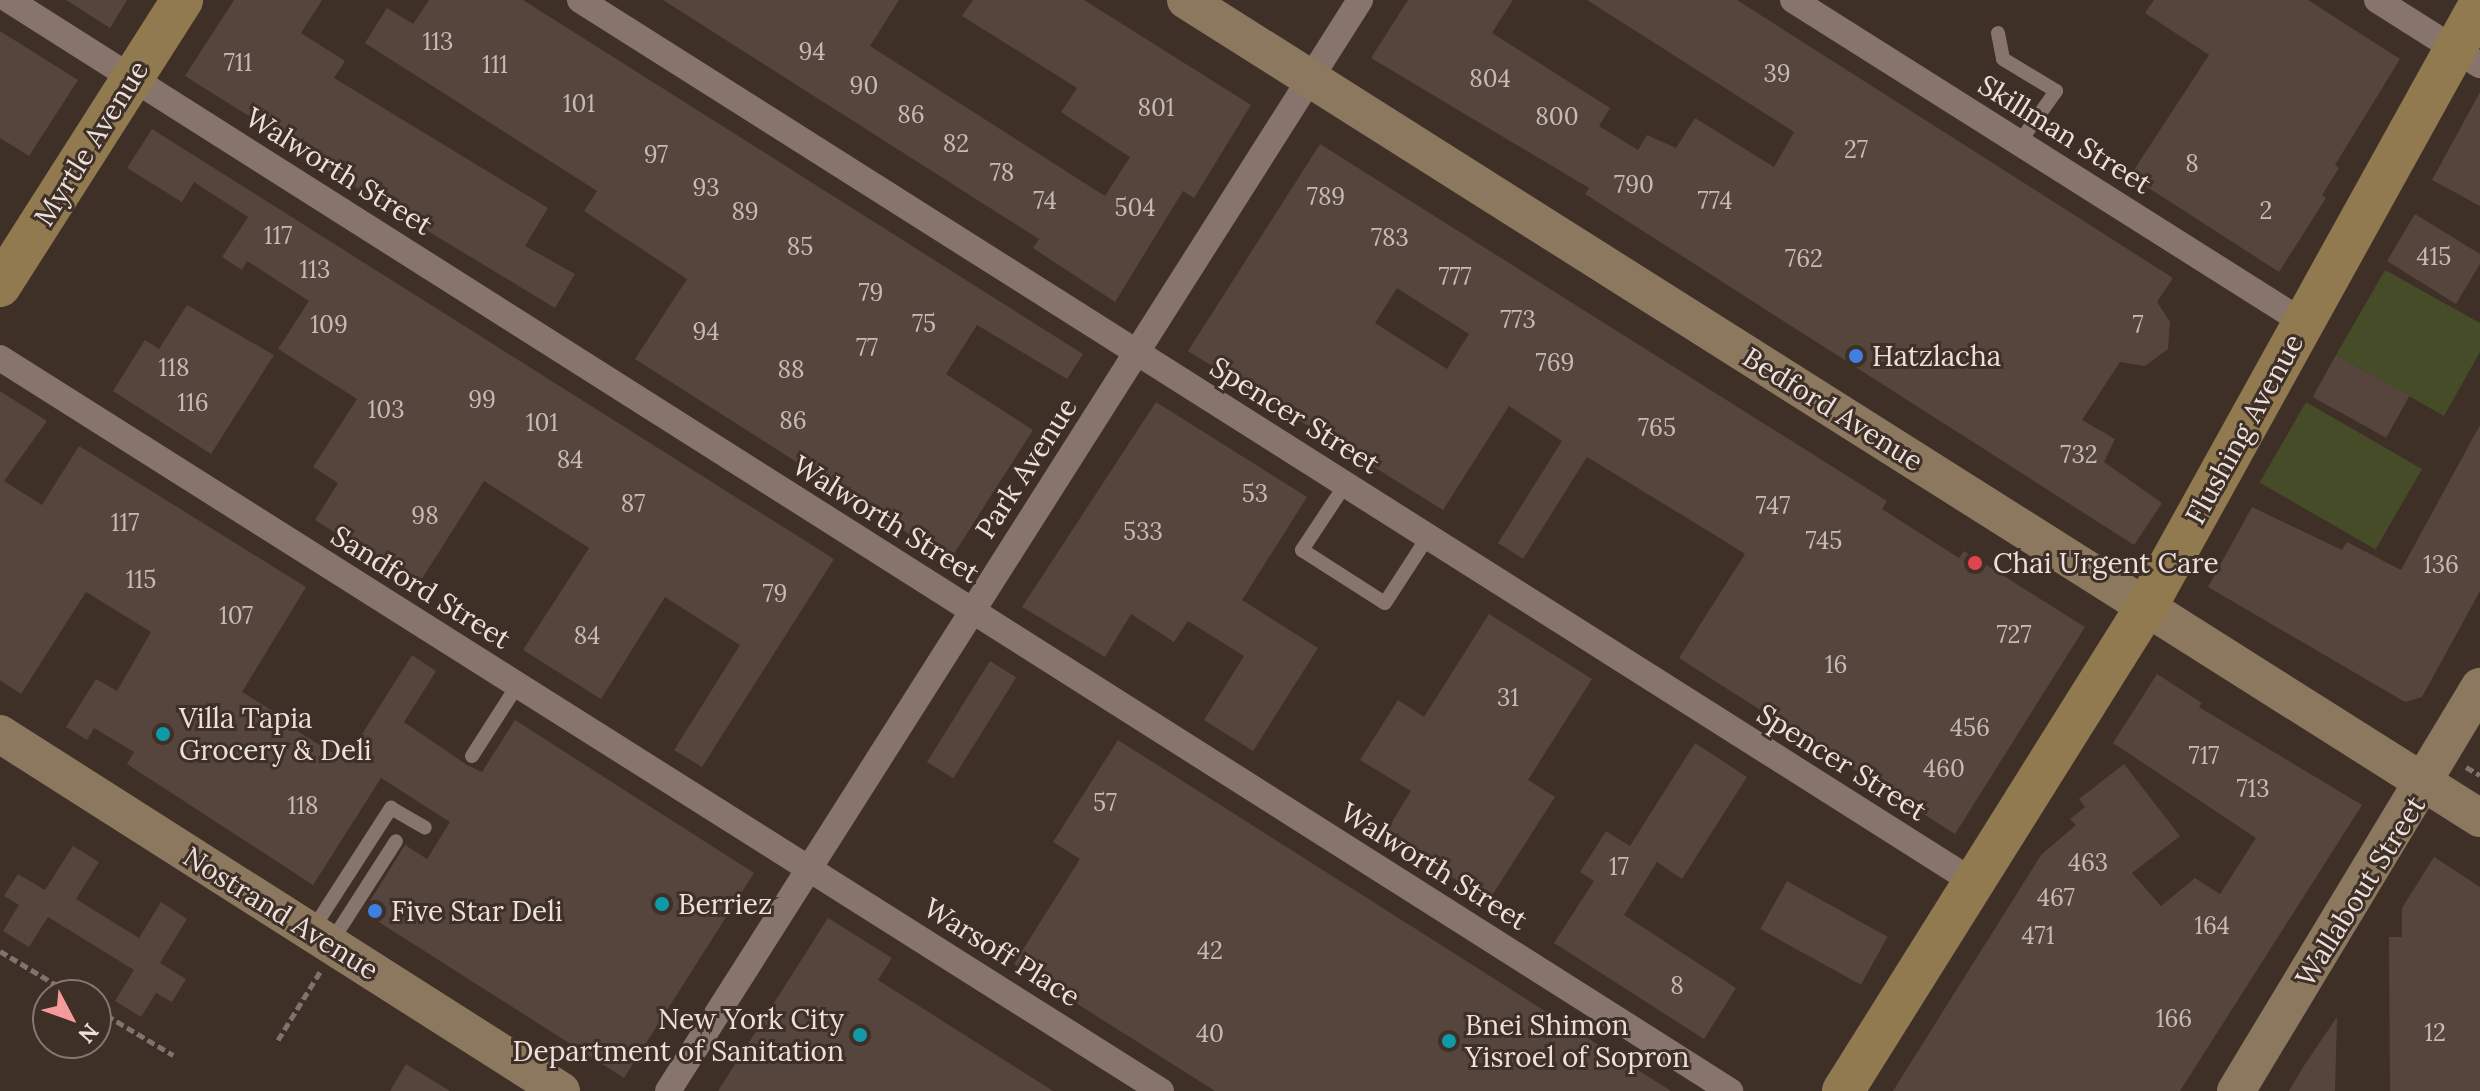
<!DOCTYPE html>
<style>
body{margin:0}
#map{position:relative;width:2480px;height:1091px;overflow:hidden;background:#3e2f27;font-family:Lora,serif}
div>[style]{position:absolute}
.green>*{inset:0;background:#454c27;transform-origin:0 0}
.building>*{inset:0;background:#55453d;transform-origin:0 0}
.path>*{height:5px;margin-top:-2.5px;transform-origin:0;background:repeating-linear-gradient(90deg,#80726c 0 8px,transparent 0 12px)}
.service>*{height:14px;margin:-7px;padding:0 7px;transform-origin:7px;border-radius:7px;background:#87756d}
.minor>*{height:26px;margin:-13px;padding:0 13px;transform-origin:13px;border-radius:13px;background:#87756d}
.secondary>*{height:38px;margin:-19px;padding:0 19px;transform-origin:19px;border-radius:19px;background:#8c785e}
.primary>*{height:42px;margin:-21px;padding:0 21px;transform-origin:21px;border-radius:21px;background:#917a4f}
.dots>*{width:22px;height:22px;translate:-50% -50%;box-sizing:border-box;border:4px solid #3e2f27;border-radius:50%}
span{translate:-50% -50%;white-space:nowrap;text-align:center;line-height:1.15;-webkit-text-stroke:6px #3e2f27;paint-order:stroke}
.number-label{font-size:24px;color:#c6bab5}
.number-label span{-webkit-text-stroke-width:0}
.street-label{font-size:28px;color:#ece1dd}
.poi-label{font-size:28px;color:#ece1dd}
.left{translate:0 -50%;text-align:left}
.right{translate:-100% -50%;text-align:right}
.north{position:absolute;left:32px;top:979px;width:80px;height:80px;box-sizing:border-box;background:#3e2f27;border:2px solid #847670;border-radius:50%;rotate:131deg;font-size:22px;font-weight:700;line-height:32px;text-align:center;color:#ece1dd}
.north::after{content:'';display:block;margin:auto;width:28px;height:36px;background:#f59b9c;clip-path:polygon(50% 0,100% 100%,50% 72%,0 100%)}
</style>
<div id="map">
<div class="green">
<div style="clip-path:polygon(2385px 270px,2480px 323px,2480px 352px,2444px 416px,2336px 355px)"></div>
<div style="left:2306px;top:402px;width:134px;height:93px;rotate:30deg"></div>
</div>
<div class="building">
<div style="clip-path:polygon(66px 0,127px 0,110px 28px)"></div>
<div style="clip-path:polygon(234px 0,322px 0,301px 33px,345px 61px,334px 78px,548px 208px,525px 246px,575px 274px,555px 308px,322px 167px,324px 163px,185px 76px)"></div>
<div style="clip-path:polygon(429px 0,523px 0,1083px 354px,1067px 379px,977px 325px,946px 374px,1033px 430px,950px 560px,635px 359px,687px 279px,584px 211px,597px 191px,365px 43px,387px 8px,413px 24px)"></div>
<div style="clip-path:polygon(663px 0,899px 0,870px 46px,1105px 196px,1130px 157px,1061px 112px,1077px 88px,962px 16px,973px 0,1084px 0,1251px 105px,1194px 198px,1183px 191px,1115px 302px,1033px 248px,1039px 239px)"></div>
<div style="clip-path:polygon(1408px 0,1513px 0,1492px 33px,1610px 108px,1599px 126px,1638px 150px,1647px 135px,1676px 148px,1695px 118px,1774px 167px,1794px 132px,1587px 0,1737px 0,2173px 278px,2157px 302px,2170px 322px,2168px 349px,2145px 366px,2120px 362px,2082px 420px,2115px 439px,2104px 462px,2162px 503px,2134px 545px,1585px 194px,1589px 188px,1371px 58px)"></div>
<div style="clip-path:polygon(2154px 0,2308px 0,2400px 59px,2335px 165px,2339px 168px,2322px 195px,2326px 198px,2279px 272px,2130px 176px,2209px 55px,2145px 13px)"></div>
<div style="clip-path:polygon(0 31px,78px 80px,29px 156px,0 138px)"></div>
<div style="clip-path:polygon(2480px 92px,2480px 206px,2432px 180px)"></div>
<div style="clip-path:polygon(152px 129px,834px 559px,702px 767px,674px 750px,740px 645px,665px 597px,601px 699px,523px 650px,589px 548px,484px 481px,418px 585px,315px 520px,338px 483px,313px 467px,357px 399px,278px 349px,309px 301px,247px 261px,242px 270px,222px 257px,248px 217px,194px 182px,182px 202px,127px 168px)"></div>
<div style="clip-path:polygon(evenodd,1320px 144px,1887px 501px,1882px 509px,1959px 558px,1964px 551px,2085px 627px,1955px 834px,1679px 658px,1745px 554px,1718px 537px,1587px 457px,1523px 559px,1498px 543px,1562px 441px,1509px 406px,1443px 510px,1188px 351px,1320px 144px,1397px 288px,1469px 334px,1447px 369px,1375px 323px,1397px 288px)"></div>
<div style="clip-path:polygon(2415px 214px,2480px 254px,2480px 264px,2456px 304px,2387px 261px)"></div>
<div style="clip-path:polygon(187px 305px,274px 355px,211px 454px,113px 391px,145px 340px,159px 349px)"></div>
<div style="left:2336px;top:355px;width:84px;height:48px;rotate:29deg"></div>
<div style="clip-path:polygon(0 391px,47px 421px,4px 481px,42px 505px,79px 446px,306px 587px,242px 692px,294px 724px,291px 727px,345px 761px,412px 655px,436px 671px,404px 722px,467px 765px,482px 772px,515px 720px,754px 873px,624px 1078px,363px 912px,405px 845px,427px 859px,450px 822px,381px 778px,313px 885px,127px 764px,134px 752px,94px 728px,87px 740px,66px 727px,96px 679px,117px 691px,151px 632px,86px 592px,21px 694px,0 680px)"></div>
<div style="clip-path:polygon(1156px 402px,1307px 497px,1242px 600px,1318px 648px,1253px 751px,1204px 720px,1244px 656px,1188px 621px,1174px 642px,1131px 614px,1105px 657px,1022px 607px)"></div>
<div style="clip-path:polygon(2480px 425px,2480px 591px,2422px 697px,2405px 702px,2208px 587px,2252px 507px,2342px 550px,2347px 542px,2401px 570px)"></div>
<div style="clip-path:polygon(1489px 614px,1592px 679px,1528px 780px,1555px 797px,1489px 900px,1384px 835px,1411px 791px,1360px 760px,1398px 700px,1424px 717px)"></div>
<div style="left:990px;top:661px;width:31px;height:119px;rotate:32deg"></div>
<div style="clip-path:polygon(2157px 674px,2202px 703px,2199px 707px,2362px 805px,2180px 1091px,1893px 1091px,2041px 855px,2076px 825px,2070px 819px,2085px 807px,2079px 799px,2124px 764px,2180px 836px,2132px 873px,2161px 906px,2195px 878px,2220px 894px,2256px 838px,2113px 743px)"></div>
<div style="clip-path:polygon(1118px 740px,1460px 957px,1671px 1091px,1215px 1091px,1128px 1036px,1014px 964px,1080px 859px,1053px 842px)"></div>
<div style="clip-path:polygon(1695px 743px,1747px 777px,1682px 879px,1657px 862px,1624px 915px,1736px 988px,1704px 1039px,1554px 943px,1594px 881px,1580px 872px,1606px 831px,1630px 846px)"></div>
<div style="clip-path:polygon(73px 846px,99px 862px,76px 899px,139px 938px,161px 902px,187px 919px,160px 963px,186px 979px,172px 1002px,156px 993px,141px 1017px,115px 1001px,134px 970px,48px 917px,29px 947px,3px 931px,19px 905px,4px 896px,18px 874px,45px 890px)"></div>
<div style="clip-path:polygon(2434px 857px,2480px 887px,2480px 1091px,2390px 1091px,2389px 937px,2402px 937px,2402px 908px)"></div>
<div style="left:1787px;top:881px;width:115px;height:55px;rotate:29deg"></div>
<div style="clip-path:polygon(828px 918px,892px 958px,878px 980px,1053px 1091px,718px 1091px)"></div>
<div style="clip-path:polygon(2337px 1017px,2335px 1091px,2289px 1091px,2305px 1064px)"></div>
<div style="clip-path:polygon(406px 1064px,450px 1091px,390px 1091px)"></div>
</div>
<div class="path">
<div style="left:2466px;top:767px;width:16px;rotate:30deg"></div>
<div style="left:0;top:951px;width:85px;rotate:31.1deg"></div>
<div style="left:96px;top:1009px;width:90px;rotate:30.9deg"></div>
<div style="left:278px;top:1040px;width:80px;rotate:-58.3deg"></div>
</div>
<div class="service">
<div style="left:1998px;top:33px;width:26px;rotate:79deg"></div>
<div style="left:2003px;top:59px;width:62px;rotate:31.1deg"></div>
<div style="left:2056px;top:91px;width:64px;rotate:125.4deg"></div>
<div style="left:1345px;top:485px;width:78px;rotate:123.5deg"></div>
<div style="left:1302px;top:550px;width:98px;rotate:32.6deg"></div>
<div style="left:1385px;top:603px;width:77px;rotate:-57.1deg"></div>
<div style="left:472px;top:756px;width:83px;rotate:-57.3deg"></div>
<div style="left:311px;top:932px;width:148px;rotate:-57.2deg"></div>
<div style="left:391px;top:808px;width:39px;rotate:30deg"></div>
<div style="left:330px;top:944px;width:122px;rotate:-57.3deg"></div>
</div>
<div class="minor">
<div style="left:9px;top:0;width:2038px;rotate:32.37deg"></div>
<div style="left:580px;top:0;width:1651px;rotate:32.33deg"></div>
<div style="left:1793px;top:0;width:603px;rotate:32.27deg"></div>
<div style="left:2377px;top:0;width:122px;rotate:32.3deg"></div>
<div style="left:0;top:358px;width:1373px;rotate:32.27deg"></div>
<div style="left:668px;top:1091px;width:1292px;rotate:-57.61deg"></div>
</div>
<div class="secondary">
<div style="left:1186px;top:0;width:1531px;rotate:32.3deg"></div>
<div style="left:0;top:734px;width:665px;rotate:32.47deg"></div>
<div style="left:2236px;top:1091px;width:472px;rotate:-58.9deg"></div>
</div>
<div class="primary">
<div style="left:0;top:286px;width:339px;rotate:-57.5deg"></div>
<div style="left:1843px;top:1091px;width:571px;rotate:-57.95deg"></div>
<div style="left:2146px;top:607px;width:689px;rotate:-61.02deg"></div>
</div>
<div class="dots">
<div style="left:1856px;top:356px;background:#3f7fe0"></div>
<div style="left:1975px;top:563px;background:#e0444e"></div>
<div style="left:163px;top:734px;background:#0f9aa8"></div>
<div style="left:662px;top:904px;background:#0f9aa8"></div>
<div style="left:375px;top:911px;background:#3f7fe0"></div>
<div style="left:860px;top:1035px;background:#0f9aa8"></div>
<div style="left:1449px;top:1041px;background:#0f9aa8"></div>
</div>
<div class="number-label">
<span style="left:438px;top:42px">113</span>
<span style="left:812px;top:52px">94</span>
<span style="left:238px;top:63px">711</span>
<span style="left:495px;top:65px">111</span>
<span style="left:1777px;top:74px">39</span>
<span style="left:1490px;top:79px">804</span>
<span style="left:864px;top:86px">90</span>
<span style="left:579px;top:104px">101</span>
<span style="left:1156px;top:108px">801</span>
<span style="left:911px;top:115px">86</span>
<span style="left:1557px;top:117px">800</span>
<span style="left:956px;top:144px">82</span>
<span style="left:1856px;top:150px">27</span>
<span style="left:656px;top:155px">97</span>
<span style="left:2192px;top:164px">8</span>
<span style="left:1002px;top:173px">78</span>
<span style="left:1634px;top:185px">790</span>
<span style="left:706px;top:188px">93</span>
<span style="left:1326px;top:197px">789</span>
<span style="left:1045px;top:201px">74</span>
<span style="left:1715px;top:201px">774</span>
<span style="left:1135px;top:208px">504</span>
<span style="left:2266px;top:211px">2</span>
<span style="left:745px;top:212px">89</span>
<span style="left:278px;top:236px">117</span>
<span style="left:1390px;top:238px">783</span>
<span style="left:800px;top:247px">85</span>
<span style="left:2434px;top:257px">415</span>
<span style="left:1804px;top:259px">762</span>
<span style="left:315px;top:270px">113</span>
<span style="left:1455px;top:277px">777</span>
<span style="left:871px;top:293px">79</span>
<span style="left:1518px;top:320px">773</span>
<span style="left:924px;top:324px">75</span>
<span style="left:329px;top:325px">109</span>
<span style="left:2138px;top:325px">7</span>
<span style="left:706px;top:332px">94</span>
<span style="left:867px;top:348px">77</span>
<span style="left:1555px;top:363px">769</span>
<span style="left:174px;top:368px">118</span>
<span style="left:791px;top:370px">88</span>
<span style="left:482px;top:400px">99</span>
<span style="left:193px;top:403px">116</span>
<span style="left:386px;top:410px">103</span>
<span style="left:793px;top:421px">86</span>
<span style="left:542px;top:423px">101</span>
<span style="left:1657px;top:428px">765</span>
<span style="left:2079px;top:455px">732</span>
<span style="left:570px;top:460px">84</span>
<span style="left:1255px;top:494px">53</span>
<span style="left:633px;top:504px">87</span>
<span style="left:1773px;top:506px">747</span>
<span style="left:425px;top:516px">98</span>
<span style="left:125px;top:523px">117</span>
<span style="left:1143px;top:532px">533</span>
<span style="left:1824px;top:541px">745</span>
<span style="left:2441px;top:565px">136</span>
<span style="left:141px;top:580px">115</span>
<span style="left:775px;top:594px">79</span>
<span style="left:236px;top:616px">107</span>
<span style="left:2014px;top:635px">727</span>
<span style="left:587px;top:636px">84</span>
<span style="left:1836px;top:665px">16</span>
<span style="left:1508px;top:698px">31</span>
<span style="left:1970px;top:728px">456</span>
<span style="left:2204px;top:756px">717</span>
<span style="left:1944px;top:769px">460</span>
<span style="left:2253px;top:789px">713</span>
<span style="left:1105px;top:803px">57</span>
<span style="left:303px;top:806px">118</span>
<span style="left:2088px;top:863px">463</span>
<span style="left:1619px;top:867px">17</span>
<span style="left:2056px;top:898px">467</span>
<span style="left:2212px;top:926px">164</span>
<span style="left:2038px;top:936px">471</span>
<span style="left:1210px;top:951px">42</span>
<span style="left:1677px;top:986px">8</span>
<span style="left:2174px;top:1019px">166</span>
<span style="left:2435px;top:1033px">12</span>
<span style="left:1210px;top:1034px">40</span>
</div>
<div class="street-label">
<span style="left:2065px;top:134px;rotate:32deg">Skillman Street</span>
<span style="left:91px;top:143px;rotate:-58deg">Myrtle Avenue</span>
<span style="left:339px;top:171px;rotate:32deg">Walworth Street</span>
<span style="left:1833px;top:409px;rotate:32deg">Bedford Avenue</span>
<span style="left:1295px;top:415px;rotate:32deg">Spencer Street</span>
<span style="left:2244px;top:429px;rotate:-61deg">Flushing Avenue</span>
<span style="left:1026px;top:468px;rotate:-57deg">Park Avenue</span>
<span style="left:886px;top:519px;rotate:32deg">Walworth Street</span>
<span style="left:421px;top:587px;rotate:32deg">Sandford Street</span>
<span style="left:1842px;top:762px;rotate:32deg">Spencer Street</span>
<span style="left:1434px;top:866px;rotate:32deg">Walworth Street</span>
<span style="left:2360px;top:891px;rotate:-58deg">Wallabout Street</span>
<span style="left:281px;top:913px;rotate:32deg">Nostrand Avenue</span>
<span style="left:1002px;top:952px;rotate:32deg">Warsoff Place</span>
</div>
<div class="poi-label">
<span class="left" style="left:1872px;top:356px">Hatzlacha</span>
<span class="left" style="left:1993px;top:563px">Chai Urgent Care</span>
<span class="left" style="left:179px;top:734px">Villa Tapia<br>Grocery &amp; Deli</span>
<span class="left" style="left:678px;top:904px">Berriez</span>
<span class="left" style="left:391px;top:911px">Five Star Deli</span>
<span class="right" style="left:844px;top:1035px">New York City<br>Department of Sanitation</span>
<span class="left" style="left:1465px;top:1041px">Bnei Shimon<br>Yisroel of Sopron</span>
</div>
<div class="north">N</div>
</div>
